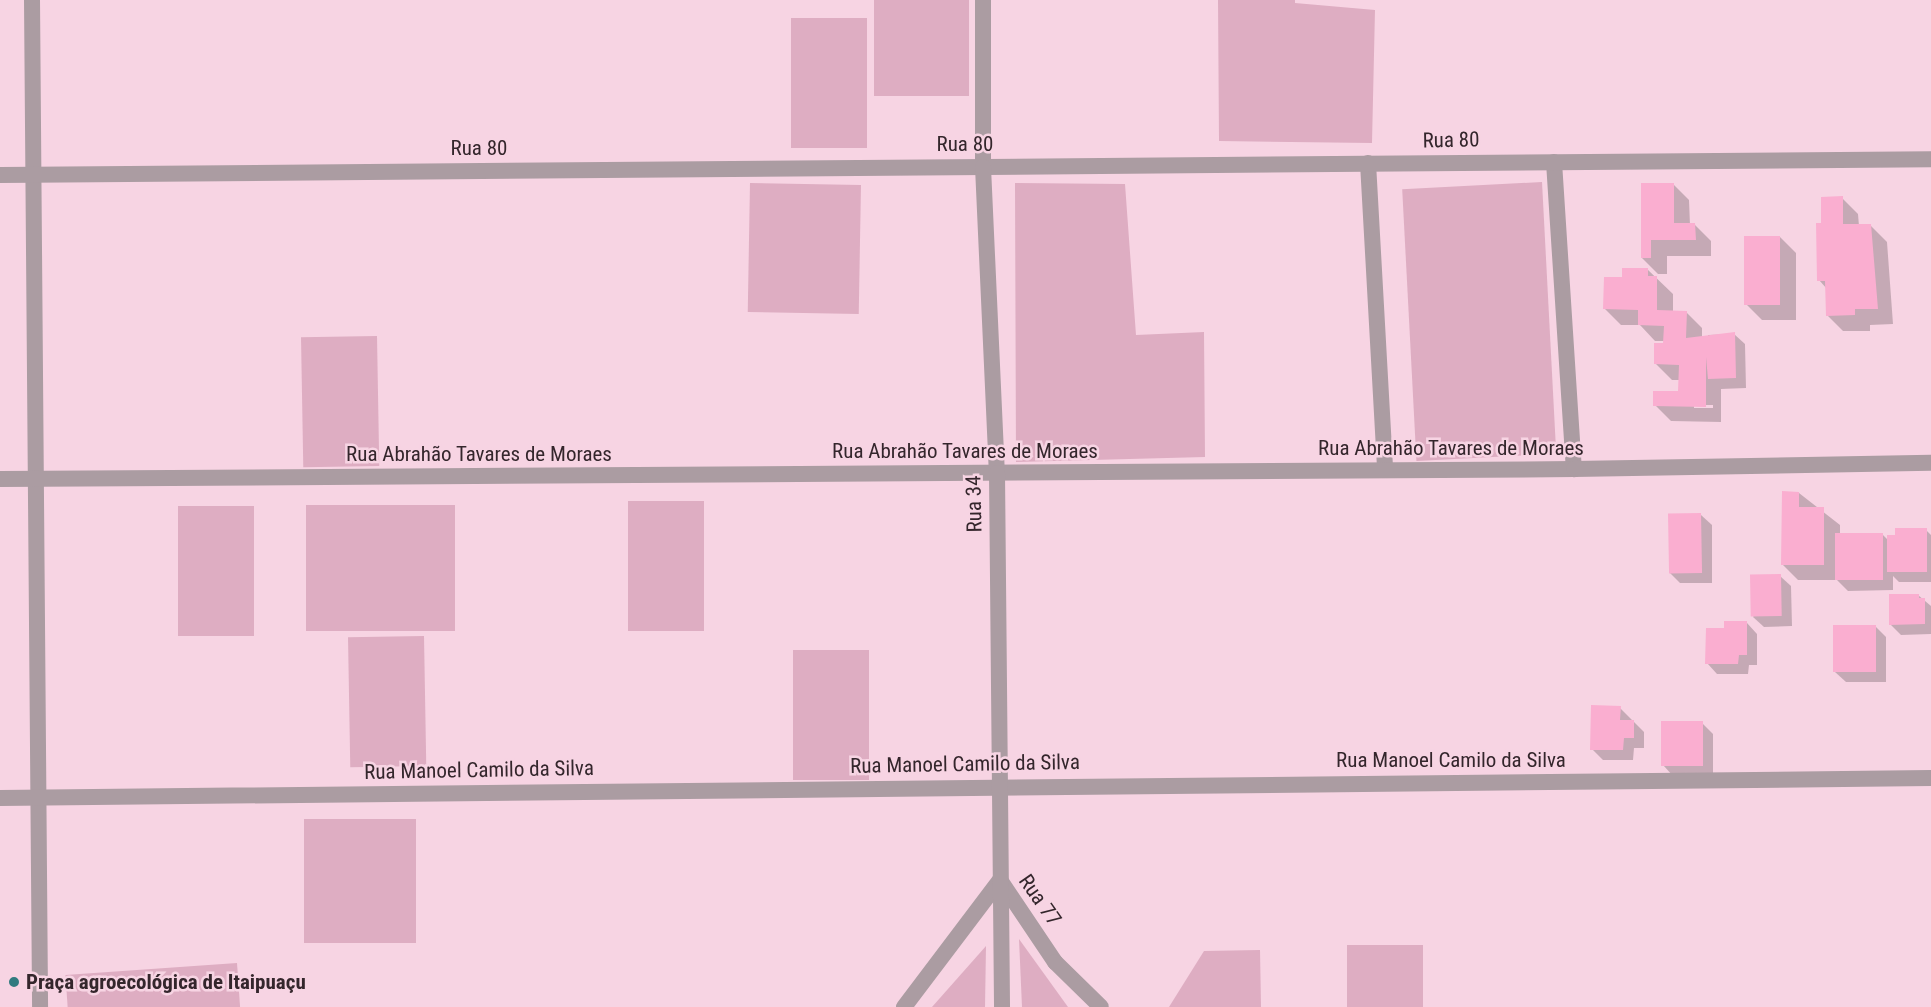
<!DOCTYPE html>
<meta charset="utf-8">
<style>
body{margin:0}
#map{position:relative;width:1931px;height:1007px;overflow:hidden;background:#f7d4e3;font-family:"Roboto Condensed",sans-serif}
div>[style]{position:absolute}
.green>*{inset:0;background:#deadc2;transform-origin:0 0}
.shadow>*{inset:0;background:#0003}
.building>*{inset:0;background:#faaed0;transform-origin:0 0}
.minor>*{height:16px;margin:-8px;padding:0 8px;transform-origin:8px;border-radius:8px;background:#ab9ca2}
.tertiary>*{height:16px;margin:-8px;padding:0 8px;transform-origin:8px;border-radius:8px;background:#ab9ca2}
.dots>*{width:16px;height:16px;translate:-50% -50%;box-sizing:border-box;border:3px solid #f7d4e3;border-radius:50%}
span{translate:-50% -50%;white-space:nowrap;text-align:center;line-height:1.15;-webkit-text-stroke:5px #f7d4e3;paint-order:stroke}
.street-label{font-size:21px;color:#34262c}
.poi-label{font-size:21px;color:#34262c;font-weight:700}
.left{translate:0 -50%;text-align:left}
</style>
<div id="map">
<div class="green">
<div style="left:874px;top:0;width:95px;height:96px"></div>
<div style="clip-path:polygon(1218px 0,1295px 0,1295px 3px,1375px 10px,1372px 143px,1219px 141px)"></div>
<div style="left:867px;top:18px;width:130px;height:76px;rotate:90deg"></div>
<div style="left:1542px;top:182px;width:272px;height:140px;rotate:87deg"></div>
<div style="left:750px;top:183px;width:111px;height:129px;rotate:1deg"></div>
<div style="clip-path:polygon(1015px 183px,1125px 184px,1136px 335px,1204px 332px,1205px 457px,1016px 462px)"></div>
<div style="left:377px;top:336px;width:130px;height:76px;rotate:89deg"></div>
<div style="left:704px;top:501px;width:130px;height:76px;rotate:90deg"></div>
<div style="left:306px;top:505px;width:149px;height:126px"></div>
<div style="left:254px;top:506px;width:130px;height:76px;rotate:90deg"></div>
<div style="left:424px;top:636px;width:130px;height:76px;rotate:89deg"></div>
<div style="left:869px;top:650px;width:130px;height:76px;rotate:90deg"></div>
<div style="left:304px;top:819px;width:112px;height:124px"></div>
<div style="clip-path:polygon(1019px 939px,1068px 1007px,1022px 1007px)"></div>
<div style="left:1423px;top:945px;width:62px;height:76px;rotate:90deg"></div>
<div style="clip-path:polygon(986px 946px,985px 1007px,932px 1007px)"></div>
<div style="clip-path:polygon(1260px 950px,1261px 1007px,1169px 1007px,1204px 951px)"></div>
<div style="left:237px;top:963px;width:44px;height:172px;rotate:86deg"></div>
</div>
<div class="shadow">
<div style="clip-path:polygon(1673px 184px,1689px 200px,1690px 225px,1695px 225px,1711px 241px,1711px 256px,1667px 256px,1667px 274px,1658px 274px,1642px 258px)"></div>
<div style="clip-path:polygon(1842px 198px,1858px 214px,1859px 226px,1871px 226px,1887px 242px,1893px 324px,1870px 325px,1870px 331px,1843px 331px,1827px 315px,1827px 289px,1819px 280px,1823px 224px)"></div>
<div style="clip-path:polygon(1780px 237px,1796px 253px,1796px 320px,1762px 320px,1746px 304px)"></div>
<div style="clip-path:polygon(evenodd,1647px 269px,1673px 294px,1673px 312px,1686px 312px,1702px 328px,1702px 339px,1708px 339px,1708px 335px,1734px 334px,1745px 344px,1746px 388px,1721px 389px,1721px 422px,1671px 421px,1655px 405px,1680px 393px,1680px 380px,1672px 380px,1656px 364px,1665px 341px,1655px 341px,1640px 325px,1621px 325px,1605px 309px,1623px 279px,1647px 269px,1694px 405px,1713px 405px,1713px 408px,1694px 408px,1694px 405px)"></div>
<div style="clip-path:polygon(1799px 493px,1840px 525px,1840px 535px,1882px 534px,1888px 540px,1926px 530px,1931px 535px,1931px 582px,1899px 582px,1893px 576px,1893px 590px,1848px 591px,1837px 580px,1798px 580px,1782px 564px)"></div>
<div style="clip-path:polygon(1701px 515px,1712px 525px,1712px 583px,1680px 583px,1670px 573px)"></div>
<div style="clip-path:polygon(1780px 576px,1791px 586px,1792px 626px,1764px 627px,1753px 617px)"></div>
<div style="clip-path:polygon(1918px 595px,1931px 606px,1931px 634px,1901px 635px,1890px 624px)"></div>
<div style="clip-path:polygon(1747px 623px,1757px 634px,1757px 665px,1749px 665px,1748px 674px,1717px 674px,1707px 663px,1725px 630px)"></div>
<div style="clip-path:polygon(1875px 626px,1886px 637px,1886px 682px,1846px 682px,1835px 672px)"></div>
<div style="clip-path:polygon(1620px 708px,1644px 732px,1644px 748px,1634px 748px,1633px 760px,1603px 760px,1592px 749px)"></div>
<div style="clip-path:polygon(1702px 723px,1713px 734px,1713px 776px,1673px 776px,1663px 765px)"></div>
</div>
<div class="building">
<div style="clip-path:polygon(1641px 183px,1674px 183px,1674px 223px,1695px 223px,1696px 240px,1651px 240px,1651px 258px,1641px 258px)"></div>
<div style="clip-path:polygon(1843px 196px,1843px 224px,1871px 224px,1878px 309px,1855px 309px,1855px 315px,1826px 316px,1825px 281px,1817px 281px,1816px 223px,1821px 223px,1821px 197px)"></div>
<div style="left:1744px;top:236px;width:36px;height:69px"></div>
<div style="clip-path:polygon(1622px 268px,1648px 268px,1648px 276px,1657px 276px,1657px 310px,1687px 311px,1686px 338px,1735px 332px,1736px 378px,1708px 379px,1706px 357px,1706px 407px,1653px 406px,1653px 391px,1678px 391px,1679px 365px,1654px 364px,1654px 343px,1663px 343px,1664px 326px,1638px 325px,1638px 310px,1603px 309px,1604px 277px,1622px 277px)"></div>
<div style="clip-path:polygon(1782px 491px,1799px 492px,1799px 507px,1824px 507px,1824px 565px,1781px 565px)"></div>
<div style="left:1701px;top:513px;width:60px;height:33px;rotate:89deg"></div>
<div style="clip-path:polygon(1895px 528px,1927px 528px,1927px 572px,1887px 572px,1887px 535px,1895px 535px)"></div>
<div style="left:1883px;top:533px;width:47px;height:48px;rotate:90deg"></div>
<div style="left:1781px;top:574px;width:42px;height:31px;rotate:89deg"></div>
<div style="clip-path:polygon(1889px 594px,1919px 594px,1919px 598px,1925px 598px,1925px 624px,1889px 625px)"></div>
<div style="clip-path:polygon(1724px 621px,1747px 621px,1747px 655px,1739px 655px,1738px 664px,1705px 664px,1706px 628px,1724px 628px)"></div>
<div style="left:1833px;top:625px;width:43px;height:47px"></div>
<div style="clip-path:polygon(1591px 705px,1621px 706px,1620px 720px,1634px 720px,1634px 738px,1624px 738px,1623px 750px,1590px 750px)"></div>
<div style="left:1661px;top:721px;width:42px;height:45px"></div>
</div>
<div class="minor">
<div style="left:32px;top:0;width:1007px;rotate:89.54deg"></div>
<div style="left:1554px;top:162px;width:308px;rotate:86.3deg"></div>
<div style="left:1368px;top:163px;width:307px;rotate:86.8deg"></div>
<div style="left:0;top:175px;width:1931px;rotate:-0.47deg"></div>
<div style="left:0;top:479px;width:1574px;rotate:-0.36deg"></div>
<div style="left:1574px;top:469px;width:357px;rotate:-1deg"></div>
<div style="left:0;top:798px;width:1931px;rotate:-0.59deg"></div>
<div style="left:904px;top:1007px;width:159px;rotate:-52.9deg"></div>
<div style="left:1000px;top:880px;width:99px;rotate:56.1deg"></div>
<div style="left:1055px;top:962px;width:64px;rotate:44.4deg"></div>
</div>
<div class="tertiary">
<div style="left:983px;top:0;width:167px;rotate:90deg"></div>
<div style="left:983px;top:167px;width:306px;rotate:87.4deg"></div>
<div style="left:997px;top:473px;width:534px;rotate:89.46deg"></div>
</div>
<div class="dots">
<div style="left:14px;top:982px;background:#317a7f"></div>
</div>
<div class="street-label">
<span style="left:1451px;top:140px;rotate:-1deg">Rua 80</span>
<span style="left:965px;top:144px">Rua 80</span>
<span style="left:479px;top:148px">Rua 80</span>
<span style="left:1451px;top:448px">Rua Abrahão Tavares de Moraes</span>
<span style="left:965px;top:451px">Rua Abrahão Tavares de Moraes</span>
<span style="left:479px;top:454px">Rua Abrahão Tavares de Moraes</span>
<span style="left:974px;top:504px;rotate:-91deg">Rua 34</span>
<span style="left:1451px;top:760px">Rua Manoel Camilo da Silva</span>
<span style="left:965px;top:764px;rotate:-1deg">Rua Manoel Camilo da Silva</span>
<span style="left:479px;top:770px;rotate:-1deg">Rua Manoel Camilo da Silva</span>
<span style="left:1040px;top:900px;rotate:55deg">Rua 77</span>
</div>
<div class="poi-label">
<span class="left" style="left:26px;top:982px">Praça agroecológica de Itaipuaçu</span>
</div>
</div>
